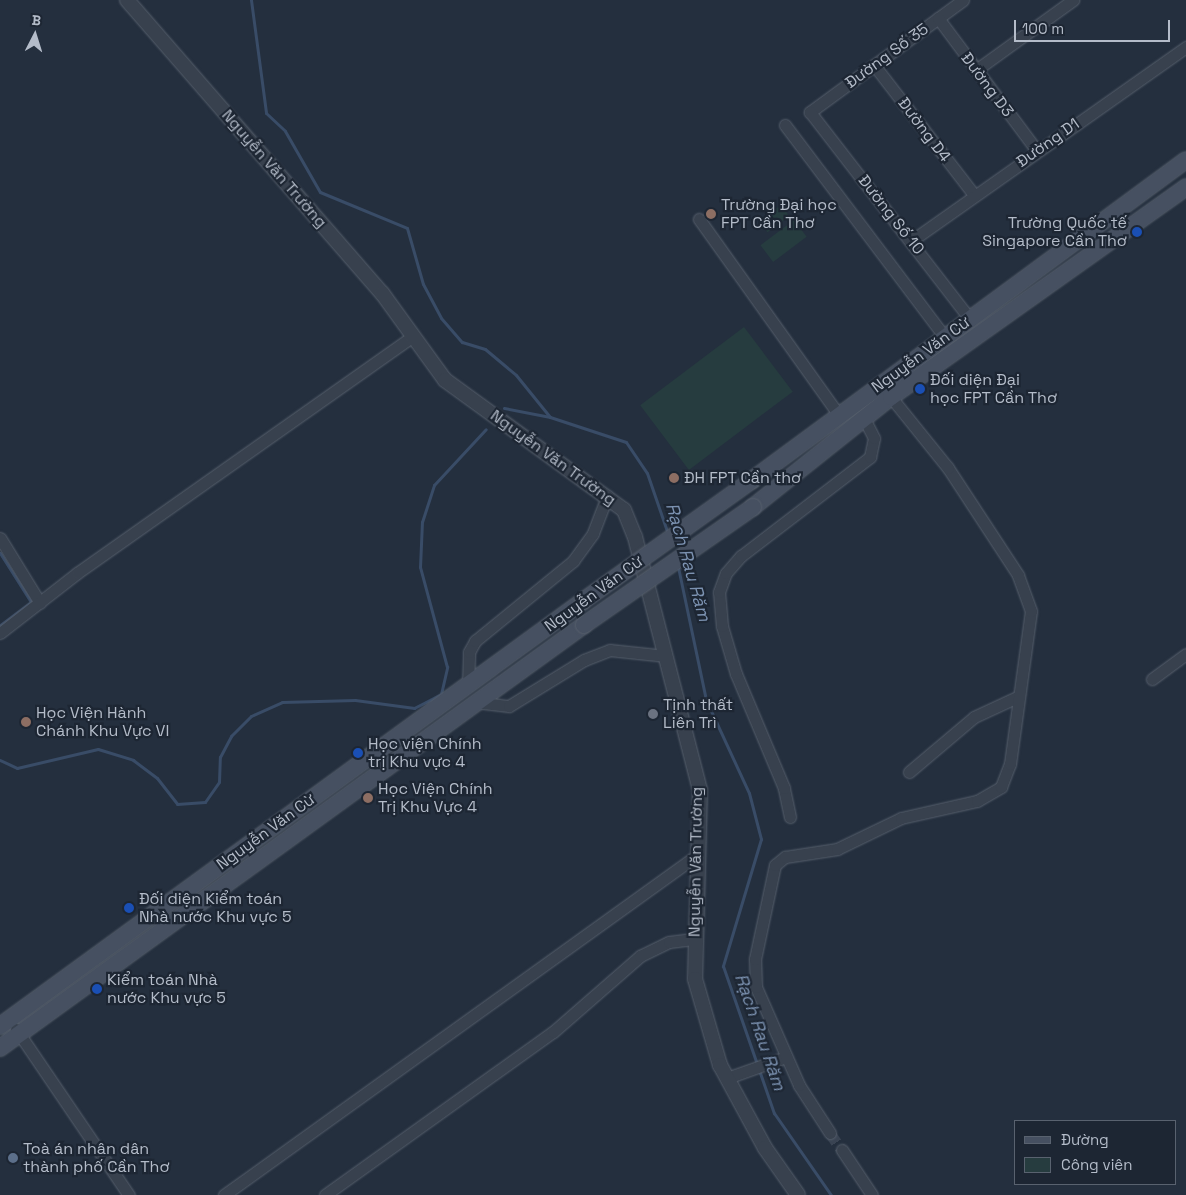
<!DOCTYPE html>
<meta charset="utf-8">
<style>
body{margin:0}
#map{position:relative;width:1186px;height:1195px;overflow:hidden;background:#242f3e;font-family:"Space Grotesk",sans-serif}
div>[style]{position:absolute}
.green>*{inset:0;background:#263c3f;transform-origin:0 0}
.stream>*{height:3px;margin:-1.5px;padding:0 1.5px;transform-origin:1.5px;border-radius:1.5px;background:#394c67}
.minor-tunnel>*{height:11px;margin-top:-5.5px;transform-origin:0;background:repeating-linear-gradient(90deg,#3a4453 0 11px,transparent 0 16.5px)}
.roads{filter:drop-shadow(0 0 1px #565f6c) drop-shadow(0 0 1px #565f6c)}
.minor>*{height:11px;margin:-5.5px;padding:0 5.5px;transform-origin:5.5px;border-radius:5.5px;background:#38414e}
.tertiary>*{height:14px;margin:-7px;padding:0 7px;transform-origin:7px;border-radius:7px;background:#38414e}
.secondary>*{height:16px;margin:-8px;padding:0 8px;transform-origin:8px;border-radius:8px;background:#465061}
.bridges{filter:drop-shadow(0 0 1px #565f6c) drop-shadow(0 0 1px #565f6c)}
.secondary-bridge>*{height:16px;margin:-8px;padding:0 8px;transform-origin:8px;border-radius:8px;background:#465061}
.dots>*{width:14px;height:14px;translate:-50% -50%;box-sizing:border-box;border:2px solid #1d2633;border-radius:50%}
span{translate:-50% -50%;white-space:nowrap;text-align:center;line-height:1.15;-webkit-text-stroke:4.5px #1d2633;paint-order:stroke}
.street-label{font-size:16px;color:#b4bcc9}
.poi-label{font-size:16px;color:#b4bcc9}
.left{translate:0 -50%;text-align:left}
.right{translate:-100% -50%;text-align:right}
.water-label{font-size:18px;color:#7c92b1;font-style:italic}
.legend{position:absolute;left:1014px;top:1120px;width:162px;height:65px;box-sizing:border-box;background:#1d2633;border:1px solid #59626f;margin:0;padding:6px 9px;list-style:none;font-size:15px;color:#b4bcc9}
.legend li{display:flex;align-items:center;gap:10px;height:25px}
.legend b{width:25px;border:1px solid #59626f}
.north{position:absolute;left:10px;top:10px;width:50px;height:50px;-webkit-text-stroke:4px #1d2633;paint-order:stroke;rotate:5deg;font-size:14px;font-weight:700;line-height:20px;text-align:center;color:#b4bcc9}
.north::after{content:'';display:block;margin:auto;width:18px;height:22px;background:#b4bcc9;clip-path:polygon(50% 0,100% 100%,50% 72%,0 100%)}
.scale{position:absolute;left:1014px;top:20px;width:156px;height:22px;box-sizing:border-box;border:2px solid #b4bcc9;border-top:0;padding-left:6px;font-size:15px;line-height:18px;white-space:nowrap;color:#b4bcc9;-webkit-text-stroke:4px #1d2633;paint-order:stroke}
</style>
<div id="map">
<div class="green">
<div style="left:781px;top:205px;width:14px;height:27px;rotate:54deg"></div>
<div style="left:794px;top:220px;width:21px;height:42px;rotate:53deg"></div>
<div style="left:744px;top:327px;width:81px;height:130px;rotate:53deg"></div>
</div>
<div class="stream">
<div style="left:251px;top:0;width:114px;rotate:82.4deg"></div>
<div style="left:266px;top:113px;width:26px;rotate:43deg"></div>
<div style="left:285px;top:131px;width:70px;rotate:60.2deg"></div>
<div style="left:320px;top:192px;width:94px;rotate:22.5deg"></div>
<div style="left:407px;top:228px;width:58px;rotate:74.1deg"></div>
<div style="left:423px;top:284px;width:38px;rotate:62deg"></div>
<div style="left:441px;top:318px;width:32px;rotate:49deg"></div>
<div style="left:462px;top:342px;width:24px;rotate:17deg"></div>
<div style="left:485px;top:349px;width:40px;rotate:40deg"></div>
<div style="left:516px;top:375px;width:54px;rotate:51deg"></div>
<div style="left:550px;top:417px;width:80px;rotate:18.2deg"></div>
<div style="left:626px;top:442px;width:37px;rotate:56deg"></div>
<div style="left:647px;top:473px;width:65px;rotate:71deg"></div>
<div style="left:504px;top:408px;width:47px;rotate:11.1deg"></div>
<div style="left:0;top:553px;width:58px;rotate:57.7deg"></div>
<div style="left:31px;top:602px;width:39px;rotate:143deg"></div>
<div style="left:678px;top:567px;width:136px;rotate:78.1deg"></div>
<div style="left:706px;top:700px;width:102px;rotate:65.2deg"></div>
<div style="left:749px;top:793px;width:48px;rotate:75.4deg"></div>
<div style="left:761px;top:839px;width:133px;rotate:106.7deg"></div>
<div style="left:723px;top:966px;width:156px;rotate:70.9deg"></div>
<div style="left:774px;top:1113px;width:100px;rotate:55.2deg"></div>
<div style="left:0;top:760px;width:19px;rotate:25deg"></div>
<div style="left:17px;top:768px;width:83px;rotate:-13.2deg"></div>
<div style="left:98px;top:749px;width:37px;rotate:17deg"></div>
<div style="left:133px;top:760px;width:30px;rotate:37deg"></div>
<div style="left:157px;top:778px;width:33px;rotate:52deg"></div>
<div style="left:177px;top:804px;width:28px;rotate:-4deg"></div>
<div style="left:205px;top:802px;width:24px;rotate:-55deg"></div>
<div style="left:219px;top:782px;width:25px;rotate:-88deg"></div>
<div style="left:220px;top:757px;width:24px;rotate:-62deg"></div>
<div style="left:231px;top:736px;width:28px;rotate:-45deg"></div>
<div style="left:251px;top:716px;width:34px;rotate:-24deg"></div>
<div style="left:282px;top:702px;width:73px;rotate:-1.6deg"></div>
<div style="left:355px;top:700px;width:60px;rotate:7.7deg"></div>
<div style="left:414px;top:708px;width:30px;rotate:-27deg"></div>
<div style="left:441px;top:694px;width:28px;rotate:-77deg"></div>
<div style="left:447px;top:667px;width:104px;rotate:-105.1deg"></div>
<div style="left:420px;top:567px;width:45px;rotate:-87.5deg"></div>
<div style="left:422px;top:522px;width:39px;rotate:-72deg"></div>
<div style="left:434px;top:485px;width:76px;rotate:-47.1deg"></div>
</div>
<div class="minor-tunnel">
<div style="left:830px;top:1133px;width:21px;rotate:55deg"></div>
</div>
<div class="roads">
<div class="minor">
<div style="left:963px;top:0;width:190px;rotate:143.8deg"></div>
<div style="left:810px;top:112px;width:262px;rotate:52.3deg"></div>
<div style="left:938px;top:18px;width:166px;rotate:53.3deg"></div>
<div style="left:874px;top:65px;width:164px;rotate:52.4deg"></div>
<div style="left:976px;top:70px;width:120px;rotate:-35.8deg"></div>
<div style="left:785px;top:125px;width:266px;rotate:53deg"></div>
<div style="left:699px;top:219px;width:241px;rotate:54.5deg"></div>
<div style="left:911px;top:241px;width:337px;rotate:-35.2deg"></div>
<div style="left:0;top:538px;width:76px;rotate:58.4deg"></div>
<div style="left:0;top:633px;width:98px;rotate:-37.9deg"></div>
<div style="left:77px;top:573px;width:411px;rotate:-35.2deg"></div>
<div style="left:1152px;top:679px;width:42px;rotate:-36.3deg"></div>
<div style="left:468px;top:685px;width:33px;rotate:-88deg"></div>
<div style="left:469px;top:652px;width:13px;rotate:-61deg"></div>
<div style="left:475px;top:641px;width:127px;rotate:-39.2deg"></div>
<div style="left:573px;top:561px;width:34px;rotate:-54deg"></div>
<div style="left:593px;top:533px;width:40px;rotate:-69deg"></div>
<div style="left:475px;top:702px;width:34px;rotate:7deg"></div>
<div style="left:509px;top:706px;width:88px;rotate:-31.5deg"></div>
<div style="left:584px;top:660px;width:28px;rotate:-21deg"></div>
<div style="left:610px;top:650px;width:56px;rotate:6.1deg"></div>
<div style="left:909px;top:772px;width:85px;rotate:-40.2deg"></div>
<div style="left:974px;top:717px;width:47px;rotate:-24.9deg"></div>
<div style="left:790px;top:817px;width:30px;rotate:-102deg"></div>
<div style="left:784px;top:788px;width:124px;rotate:-112.8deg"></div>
<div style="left:736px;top:674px;width:50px;rotate:-106.3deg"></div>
<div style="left:722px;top:626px;width:34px;rotate:-95deg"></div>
<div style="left:719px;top:592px;width:20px;rotate:-70deg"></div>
<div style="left:726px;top:573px;width:23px;rotate:-49deg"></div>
<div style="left:741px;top:556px;width:163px;rotate:-37.5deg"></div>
<div style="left:870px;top:457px;width:19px;rotate:-78deg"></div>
<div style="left:874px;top:438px;width:22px;rotate:-117deg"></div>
<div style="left:16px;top:1029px;width:201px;rotate:55.8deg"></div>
<div style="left:727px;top:1078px;width:63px;rotate:-19.6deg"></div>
<div style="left:830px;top:1133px;width:57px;rotate:-122.9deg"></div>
<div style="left:799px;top:1085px;width:107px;rotate:-113.7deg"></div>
<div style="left:756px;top:987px;width:28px;rotate:-92deg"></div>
<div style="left:755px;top:959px;width:96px;rotate:-78deg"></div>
<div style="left:775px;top:865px;width:13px;rotate:-39deg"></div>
<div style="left:785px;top:857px;width:53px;rotate:-8.7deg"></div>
<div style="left:837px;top:849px;width:71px;rotate:-25.8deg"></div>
<div style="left:901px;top:818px;width:78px;rotate:-12.6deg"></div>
<div style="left:977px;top:801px;width:28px;rotate:-30deg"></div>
<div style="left:1001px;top:787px;width:25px;rotate:-69deg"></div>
<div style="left:1010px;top:764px;width:154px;rotate:-82.2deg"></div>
<div style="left:1031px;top:611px;width:38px;rotate:-110deg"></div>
<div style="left:1018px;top:575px;width:128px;rotate:-123.2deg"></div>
<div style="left:948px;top:468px;width:91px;rotate:-128.8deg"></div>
<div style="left:842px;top:1150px;width:54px;rotate:56.3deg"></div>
<div style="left:224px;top:1195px;width:581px;rotate:-35.69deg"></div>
<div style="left:325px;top:1195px;width:280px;rotate:-35.6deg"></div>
<div style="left:553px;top:1032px;width:116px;rotate:-41.1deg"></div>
<div style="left:640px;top:956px;width:32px;rotate:-26deg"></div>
<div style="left:669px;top:942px;width:26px;rotate:-7deg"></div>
</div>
<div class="tertiary">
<div style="left:127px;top:0;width:388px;rotate:49deg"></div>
<div style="left:382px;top:293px;width:107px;rotate:54.1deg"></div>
<div style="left:445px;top:380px;width:221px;rotate:36deg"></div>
<div style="left:624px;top:510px;width:29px;rotate:68deg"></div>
<div style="left:635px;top:537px;width:261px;rotate:75.6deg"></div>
<div style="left:700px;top:790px;width:189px;rotate:91.5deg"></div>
<div style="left:695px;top:979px;width:90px;rotate:73.8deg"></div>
<div style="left:720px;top:1065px;width:94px;rotate:61.5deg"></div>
<div style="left:765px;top:1148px;width:57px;rotate:54.9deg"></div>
</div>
<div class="secondary">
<div style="left:752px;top:480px;width:539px;rotate:-36.4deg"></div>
<div style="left:753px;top:507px;width:176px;rotate:-38.6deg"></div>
<div style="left:891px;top:397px;width:362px;rotate:-35.4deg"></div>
<div style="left:0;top:1026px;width:721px;rotate:-36.09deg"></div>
<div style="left:0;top:1048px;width:721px;rotate:-35.92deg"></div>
</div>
</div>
<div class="bridges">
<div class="secondary-bridge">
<div style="left:583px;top:601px;width:208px;rotate:-35.6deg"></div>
<div style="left:584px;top:625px;width:206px;rotate:-34.9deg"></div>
</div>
</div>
<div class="dots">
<div style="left:711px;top:214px;background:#8d6e63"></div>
<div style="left:1137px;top:232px;background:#1a4fb4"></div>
<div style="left:920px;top:389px;background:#1a4fb4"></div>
<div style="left:674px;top:478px;background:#8d6e63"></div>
<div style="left:653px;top:714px;background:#6b7280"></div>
<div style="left:26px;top:722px;background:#8d6e63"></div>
<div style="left:358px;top:753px;background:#1a4fb4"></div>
<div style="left:368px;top:798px;background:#8d6e63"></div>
<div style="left:129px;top:908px;background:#1a4fb4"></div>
<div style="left:97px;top:989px;background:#1a4fb4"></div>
<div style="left:13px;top:1158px;background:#5c6f8a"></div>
</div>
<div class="street-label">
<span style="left:887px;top:56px;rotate:-36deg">Đường Số 35</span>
<span style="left:987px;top:85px;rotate:53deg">Đường D3</span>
<span style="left:924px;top:130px;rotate:53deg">Đường D4</span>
<span style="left:1048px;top:143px;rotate:-35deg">Đường D1</span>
<span style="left:274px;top:169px;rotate:49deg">Nguyễn Văn Trường</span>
<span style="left:891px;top:215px;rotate:52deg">Đường Số 10</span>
<span style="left:921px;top:355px;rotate:-36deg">Nguyễn Văn Cừ</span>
<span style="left:553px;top:458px;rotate:36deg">Nguyễn Văn Trường</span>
<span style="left:594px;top:594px;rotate:-36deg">Nguyễn Văn Cừ</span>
<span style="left:266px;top:832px;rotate:-36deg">Nguyễn Văn Cừ</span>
<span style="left:696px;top:862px;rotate:-89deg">Nguyễn Văn Trường</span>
</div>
<div class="poi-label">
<span class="left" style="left:721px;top:214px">Trường Đại học<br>FPT Cần Thơ</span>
<span class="right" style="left:1127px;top:232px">Trường Quốc tế<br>Singapore Cần Thơ</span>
<span class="left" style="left:930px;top:389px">Đối diện Đại<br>học FPT Cần Thơ</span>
<span class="left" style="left:684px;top:478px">ĐH FPT Cần thơ</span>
<span class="left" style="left:663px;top:714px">Tịnh thất<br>Liên Trì</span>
<span class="left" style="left:36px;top:722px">Học Viện Hành<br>Chánh Khu Vực VI</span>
<span class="left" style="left:368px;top:753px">Học viện Chính<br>trị Khu vực 4</span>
<span class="left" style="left:378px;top:798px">Học Viện Chính<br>Trị Khu Vực 4</span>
<span class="left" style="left:139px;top:908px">Đối diện Kiểm toán<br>Nhà nước Khu vực 5</span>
<span class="left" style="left:107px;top:989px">Kiểm toán Nhà<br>nước Khu vực 5</span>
<span class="left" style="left:23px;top:1158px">Toà án nhân dân<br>thành phố Cần Thơ</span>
</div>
<div class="water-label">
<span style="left:688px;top:562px;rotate:74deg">Rạch Rau Răm</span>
<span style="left:760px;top:1032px;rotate:71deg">Rạch Rau Răm</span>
</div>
<ul class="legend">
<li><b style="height:6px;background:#465061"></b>Đường</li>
<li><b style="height:14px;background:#263c3f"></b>Công viên</li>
</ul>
<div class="north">B</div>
<div class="scale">100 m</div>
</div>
